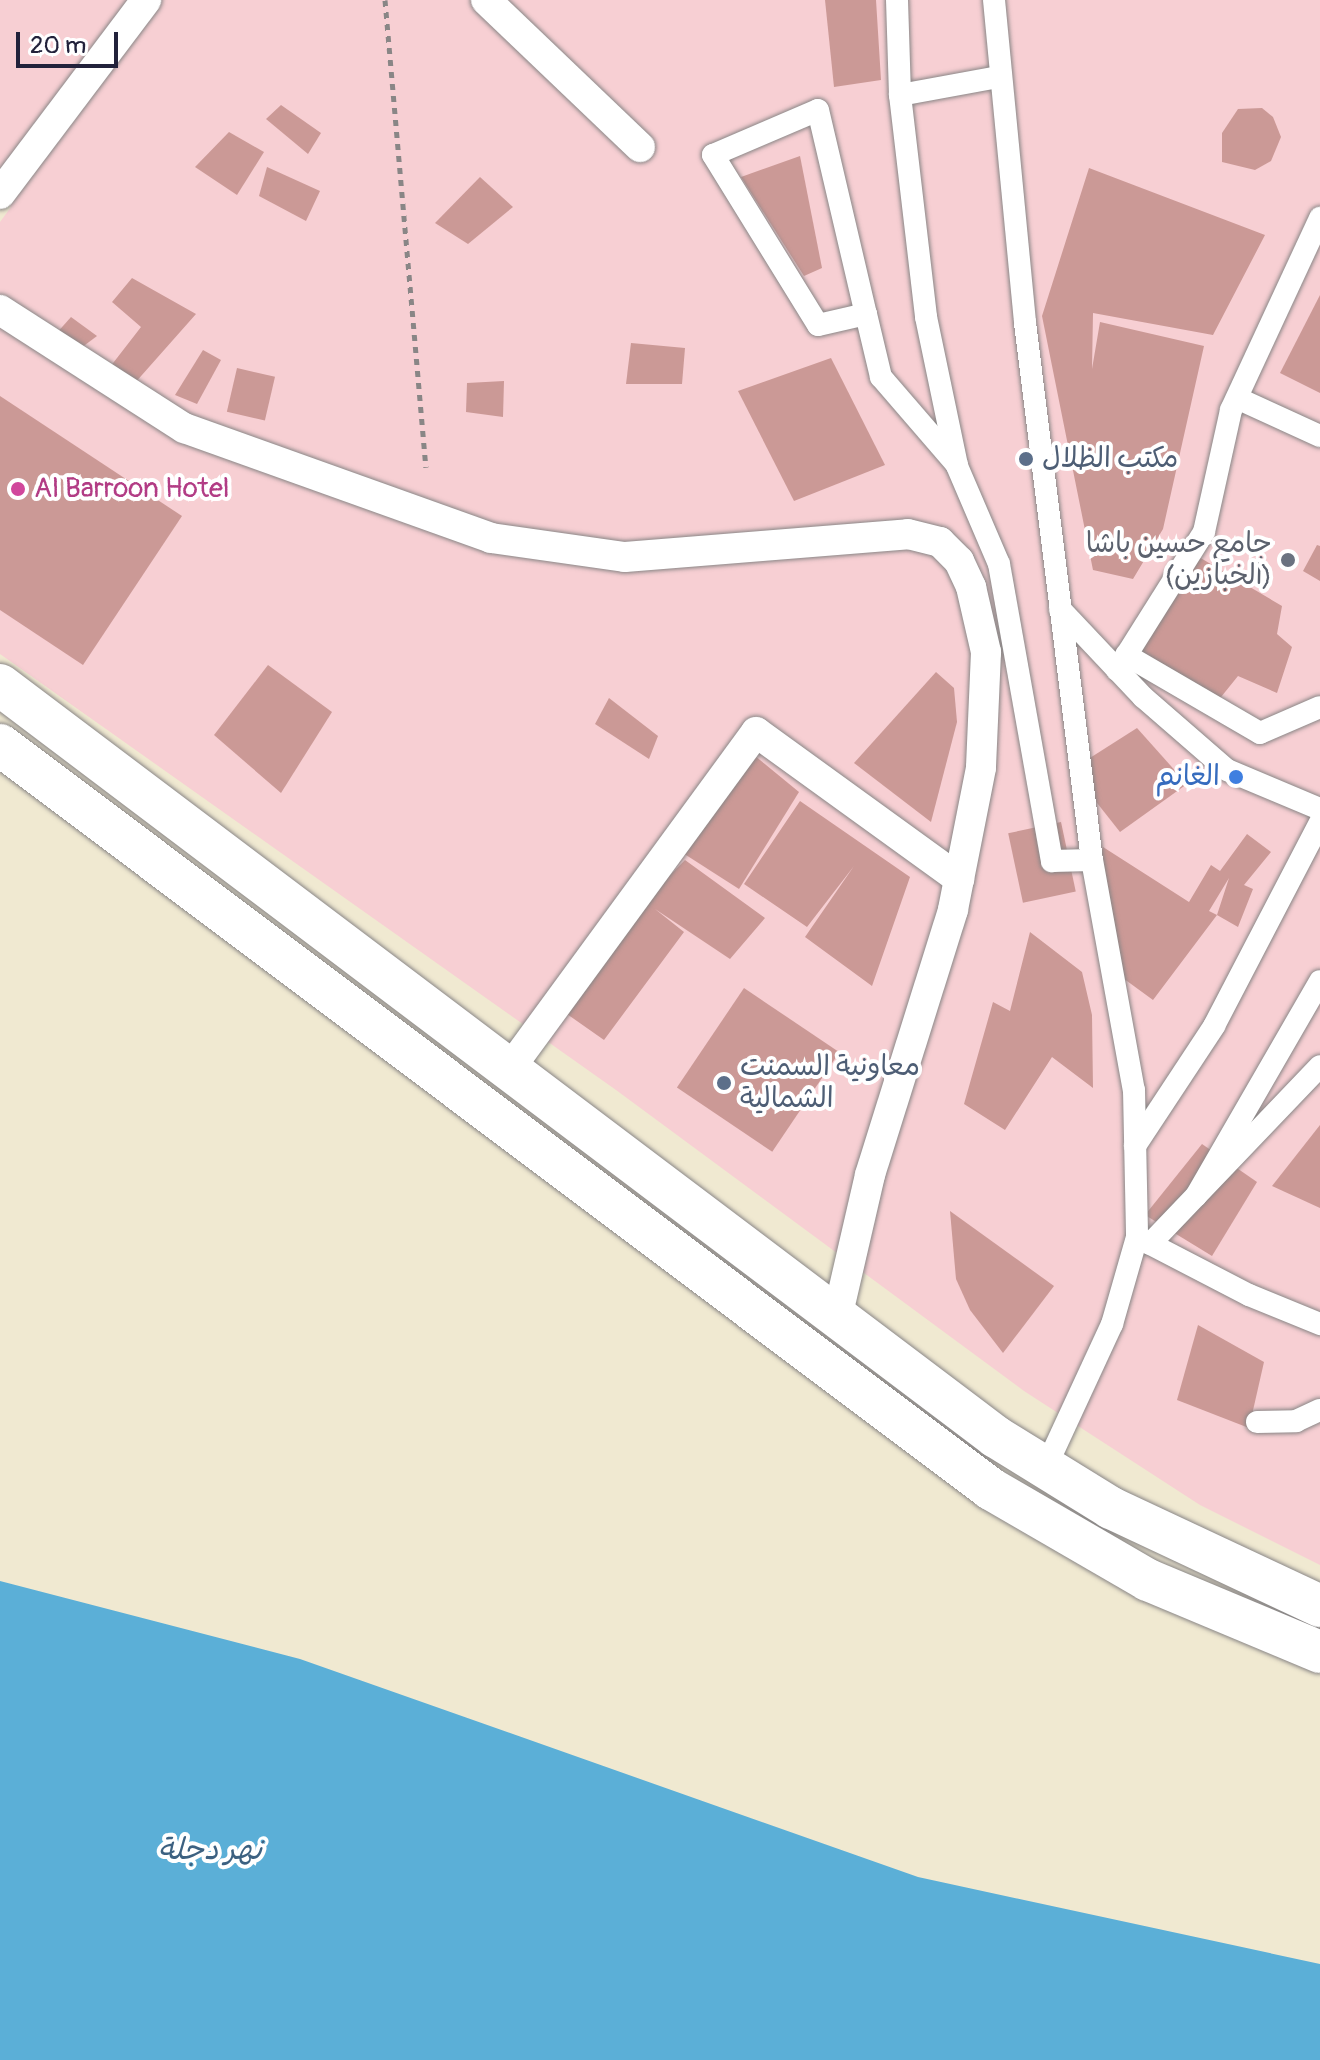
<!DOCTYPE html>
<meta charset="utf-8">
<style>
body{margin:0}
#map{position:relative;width:1320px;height:2060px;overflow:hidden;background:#f0e9d1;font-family:Pangolin,"Playpen Sans Arabic",sans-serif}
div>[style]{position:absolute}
.built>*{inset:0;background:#f7cfd3}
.water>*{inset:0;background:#5bafd7}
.building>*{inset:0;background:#cb9996;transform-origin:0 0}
.path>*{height:5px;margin-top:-2.5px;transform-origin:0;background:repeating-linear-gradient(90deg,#898686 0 6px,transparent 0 12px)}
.roads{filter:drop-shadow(0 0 2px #898686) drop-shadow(0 0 2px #898686)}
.pedestrian>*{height:22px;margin:-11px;padding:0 11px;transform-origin:11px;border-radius:11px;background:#fff}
.minor>*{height:30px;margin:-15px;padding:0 15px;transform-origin:15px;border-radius:15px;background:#fff}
.secondary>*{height:42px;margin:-21px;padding:0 21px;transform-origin:21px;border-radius:21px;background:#fff}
.dots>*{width:22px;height:22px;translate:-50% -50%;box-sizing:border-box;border:4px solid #fff;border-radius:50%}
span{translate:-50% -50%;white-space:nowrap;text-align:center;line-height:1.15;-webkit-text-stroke:8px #fff;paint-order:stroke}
.service-label{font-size:28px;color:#4e5e75}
.left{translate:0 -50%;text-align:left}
.hotel-label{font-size:28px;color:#b23c85}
.worship-label{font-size:28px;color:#5b616d}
.right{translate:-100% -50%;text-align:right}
.shop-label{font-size:28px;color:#366cbe}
.water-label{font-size:30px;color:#3c6181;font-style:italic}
.scale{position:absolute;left:16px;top:32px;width:102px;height:36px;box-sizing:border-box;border:4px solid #22223b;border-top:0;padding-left:10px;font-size:24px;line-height:28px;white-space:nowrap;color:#22223b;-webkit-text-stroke:6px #fff;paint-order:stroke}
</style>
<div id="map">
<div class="built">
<div style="clip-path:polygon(0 0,1320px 0,1320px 1565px,1200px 1505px,1024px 1391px,616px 1090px,0 654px,0 222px,11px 207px,0 199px)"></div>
</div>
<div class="water">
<div style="clip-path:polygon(0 1581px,300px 1659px,918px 1877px,1320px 1964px,1320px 2060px,0 2060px)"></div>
</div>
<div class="building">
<div style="clip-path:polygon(825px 0,876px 0,881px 80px,834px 87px)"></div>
<div style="clip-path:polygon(281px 105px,321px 133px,308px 154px,266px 119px)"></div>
<div style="clip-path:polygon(1262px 108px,1273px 117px,1281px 137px,1271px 161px,1255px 170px,1222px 162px,1222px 133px,1238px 109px)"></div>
<div style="clip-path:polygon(229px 132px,264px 152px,237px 195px,195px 167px)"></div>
<div style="clip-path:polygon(800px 156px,822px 268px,804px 276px,741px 177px)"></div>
<div style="clip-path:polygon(267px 167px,320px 191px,306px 221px,259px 196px)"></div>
<div style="clip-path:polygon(1089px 168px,1265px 235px,1213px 335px,1093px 313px,1092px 369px,1100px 322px,1204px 346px,1163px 529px,1133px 579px,1093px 570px,1042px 316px)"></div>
<div style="clip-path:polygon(480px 177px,513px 207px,468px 244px,435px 223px)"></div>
<div style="clip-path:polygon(132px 278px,196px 314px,134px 384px,110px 367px,141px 327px,112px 302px)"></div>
<div style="clip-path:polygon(1320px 295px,1320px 393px,1280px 373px)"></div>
<div style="clip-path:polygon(71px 317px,97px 336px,77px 351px,55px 335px)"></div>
<div style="clip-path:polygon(631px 343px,685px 348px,682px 384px,626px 384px)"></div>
<div style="clip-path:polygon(203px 350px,221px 360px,197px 404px,175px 395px)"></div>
<div style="clip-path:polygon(831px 358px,885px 465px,794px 501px,738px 391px)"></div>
<div style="left:237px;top:368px;width:39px;height:45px;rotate:13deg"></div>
<div style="clip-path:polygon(504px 381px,503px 417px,466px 412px,467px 383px)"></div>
<div style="clip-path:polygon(0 396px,182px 516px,83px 665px,0 610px)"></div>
<div style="clip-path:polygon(1317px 545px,1320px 546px,1320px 581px,1303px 571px)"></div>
<div style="clip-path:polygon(1187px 550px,1282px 606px,1277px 634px,1292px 647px,1277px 693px,1238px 676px,1217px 702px,1135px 660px)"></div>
<div style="clip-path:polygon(268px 665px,332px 712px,281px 793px,214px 735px)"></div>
<div style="clip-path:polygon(936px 672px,954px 688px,957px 722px,931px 822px,854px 763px)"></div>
<div style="clip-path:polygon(609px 698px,658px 736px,649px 759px,595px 724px)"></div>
<div style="clip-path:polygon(1137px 728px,1187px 784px,1120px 832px,1071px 770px)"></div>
<div style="clip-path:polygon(749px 751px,799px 792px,739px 889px,675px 848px)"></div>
<div style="clip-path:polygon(800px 801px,910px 877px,872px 986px,805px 937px,854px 866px,807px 927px,744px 884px)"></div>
<div style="left:1061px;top:822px;width:71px;height:54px;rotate:78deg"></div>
<div style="clip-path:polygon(1247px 834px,1271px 852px,1244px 885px,1253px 889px,1238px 927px,1217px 915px,1229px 878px,1209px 911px,1217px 915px,1153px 1000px,1116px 973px,1095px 872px,1103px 847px,1189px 902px,1211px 865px,1220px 871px)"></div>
<div style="clip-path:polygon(685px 860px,765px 918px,730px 959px,655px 909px,684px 932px,604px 1040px,547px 1000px)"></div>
<div style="clip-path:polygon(1030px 932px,1082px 972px,1092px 1015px,1093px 1088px,1052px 1057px,1005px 1130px,964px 1104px,993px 1002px,1010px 1011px)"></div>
<div style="left:744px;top:988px;width:115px;height:120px;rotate:34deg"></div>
<div style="clip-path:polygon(1320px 1125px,1320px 1208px,1272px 1186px)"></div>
<div style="clip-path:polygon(1202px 1144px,1257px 1182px,1212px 1256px,1145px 1215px)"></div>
<div style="clip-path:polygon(950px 1211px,1054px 1286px,1003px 1353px,970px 1310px,956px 1279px)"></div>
<div style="clip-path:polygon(1198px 1325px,1264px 1362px,1249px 1428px,1177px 1400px)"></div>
</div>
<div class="path">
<div style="left:385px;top:0;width:469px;rotate:85deg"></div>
</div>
<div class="roads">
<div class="pedestrian">
<div style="left:897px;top:0;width:95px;rotate:88.2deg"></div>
<div style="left:900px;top:95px;width:224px;rotate:83.3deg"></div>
<div style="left:926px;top:317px;width:152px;rotate:78.2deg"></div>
<div style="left:957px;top:466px;width:107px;rotate:66.8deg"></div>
<div style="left:999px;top:564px;width:302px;rotate:79.9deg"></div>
<div style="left:1052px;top:861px;width:40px;rotate:-1.4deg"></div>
<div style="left:994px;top:0;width:324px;rotate:84.5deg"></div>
<div style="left:1025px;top:323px;width:541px;rotate:82.89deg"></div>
<div style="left:1092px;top:860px;width:234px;rotate:79.7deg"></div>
<div style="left:1134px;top:1090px;width:147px;rotate:88.8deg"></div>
<div style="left:1137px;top:1237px;width:91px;rotate:106deg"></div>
<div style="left:1112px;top:1324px;width:160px;rotate:114.8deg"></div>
<div style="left:900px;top:95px;width:100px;rotate:-10.4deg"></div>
<div style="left:866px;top:314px;width:49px;rotate:167.1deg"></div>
<div style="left:818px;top:325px;width:200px;rotate:-121.7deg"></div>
<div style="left:713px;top:155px;width:114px;rotate:-23.2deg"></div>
<div style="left:818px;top:110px;width:210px;rotate:76.8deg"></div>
<div style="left:866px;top:314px;width:65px;rotate:76.6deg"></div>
<div style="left:881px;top:377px;width:116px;rotate:49.2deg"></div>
<div style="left:1237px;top:398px;width:91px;rotate:24.6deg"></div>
<div style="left:1060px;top:609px;width:121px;rotate:46.7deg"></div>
<div style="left:1143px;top:697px;width:111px;rotate:41deg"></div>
<div style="left:1227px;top:770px;width:101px;rotate:22.8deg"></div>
<div style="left:1126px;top:655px;width:155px;rotate:30.2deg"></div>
<div style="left:1260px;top:733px;width:65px;rotate:-23.4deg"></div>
<div style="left:1117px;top:670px;width:163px;rotate:-57.8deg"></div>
<div style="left:1204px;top:532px;width:125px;rotate:-77.5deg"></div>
<div style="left:1231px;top:410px;width:212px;rotate:-65.1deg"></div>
<div style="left:1135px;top:1146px;width:144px;rotate:-56.6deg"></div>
<div style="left:1214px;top:1026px;width:230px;rotate:-62.5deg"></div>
<div style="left:1196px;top:1196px;width:248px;rotate:-60deg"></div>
<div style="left:1137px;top:1237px;width:126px;rotate:27.4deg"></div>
<div style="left:1249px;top:1295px;width:77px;rotate:22.2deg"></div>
<div style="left:1150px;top:1244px;width:246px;rotate:-46.3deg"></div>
<div style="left:1257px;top:1422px;width:39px;rotate:-1deg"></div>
<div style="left:1296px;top:1421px;width:26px;rotate:-25deg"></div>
</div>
<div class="minor">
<div style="left:486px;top:0;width:213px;rotate:43.7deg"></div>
<div style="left:0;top:194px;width:243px;rotate:-53deg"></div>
<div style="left:0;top:310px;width:219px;rotate:32.7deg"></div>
<div style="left:184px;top:428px;width:326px;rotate:19.7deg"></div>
<div style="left:491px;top:538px;width:135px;rotate:8.1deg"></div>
<div style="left:625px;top:557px;width:284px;rotate:-4.6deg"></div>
<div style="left:908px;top:534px;width:33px;rotate:14deg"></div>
<div style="left:940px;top:542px;width:27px;rotate:45deg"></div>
<div style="left:959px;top:561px;width:29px;rotate:65deg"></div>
<div style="left:971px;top:587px;width:67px;rotate:77deg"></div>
<div style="left:986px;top:652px;width:116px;rotate:92.5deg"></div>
<div style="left:981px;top:768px;width:145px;rotate:101.2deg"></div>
<div style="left:953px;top:910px;width:278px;rotate:107.4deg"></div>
<div style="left:870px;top:1175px;width:143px;rotate:103deg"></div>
<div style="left:508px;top:1071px;width:420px;rotate:-53.8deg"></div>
<div style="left:756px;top:732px;width:251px;rotate:35.9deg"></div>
</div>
<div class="secondary">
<div style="left:0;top:685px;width:1248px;rotate:37.05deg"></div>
<div style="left:996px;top:1437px;width:135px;rotate:31.7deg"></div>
<div style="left:1111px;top:1508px;width:231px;rotate:25.1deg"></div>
<div style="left:0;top:745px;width:1239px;rotate:36.9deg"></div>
<div style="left:991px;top:1489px;width:181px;rotate:30.1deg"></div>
<div style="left:1148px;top:1580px;width:186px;rotate:22.7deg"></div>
</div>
</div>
<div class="dots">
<div style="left:1026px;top:459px;background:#5c6f8a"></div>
<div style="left:18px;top:489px;background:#d1479c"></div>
<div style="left:1288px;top:560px;background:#6b7280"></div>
<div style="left:1236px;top:777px;background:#3f7fe0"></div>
<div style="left:724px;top:1083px;background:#5c6f8a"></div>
</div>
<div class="service-label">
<span class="left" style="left:1042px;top:459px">مكتب الظلال</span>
<span class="left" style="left:740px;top:1083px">معاونية السمنت<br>الشمالية</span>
</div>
<div class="hotel-label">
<span class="left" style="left:34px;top:489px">Al Barroon Hotel</span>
</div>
<div class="worship-label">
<span class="right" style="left:1272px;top:560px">جامع حسين باشا<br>(الخبازين)</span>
</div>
<div class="shop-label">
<span class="right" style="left:1220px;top:777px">الغانم</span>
</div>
<div class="water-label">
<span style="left:210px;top:1850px">نهر دجلة</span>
</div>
<div class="scale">20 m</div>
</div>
